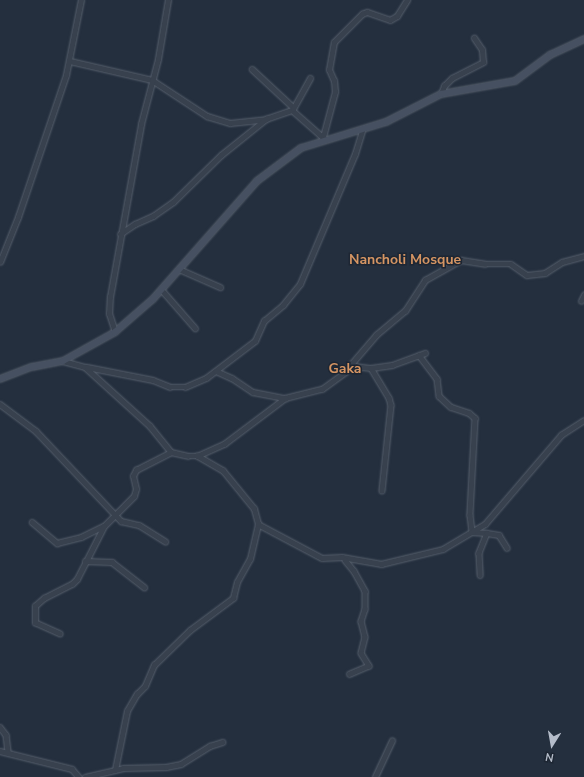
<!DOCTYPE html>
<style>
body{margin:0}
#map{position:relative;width:584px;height:777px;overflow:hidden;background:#242f3e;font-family:"Nunito Sans",sans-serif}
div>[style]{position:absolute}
.roads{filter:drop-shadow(0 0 1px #565f6c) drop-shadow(0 0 1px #565f6c)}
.street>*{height:4.5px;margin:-2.25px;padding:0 2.25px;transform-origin:2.25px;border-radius:2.25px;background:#38414e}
.secondary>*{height:6px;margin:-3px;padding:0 3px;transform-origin:3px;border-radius:3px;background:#465061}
span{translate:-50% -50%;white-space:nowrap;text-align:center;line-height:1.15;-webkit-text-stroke:3px #1d2633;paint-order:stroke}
.quarter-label{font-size:14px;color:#d59563;font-weight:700}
.north{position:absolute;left:532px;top:725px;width:40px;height:40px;-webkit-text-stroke:3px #1d2633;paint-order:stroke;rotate:191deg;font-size:11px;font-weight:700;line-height:16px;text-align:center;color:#b4bcc9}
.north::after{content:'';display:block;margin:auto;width:14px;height:18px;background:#b4bcc9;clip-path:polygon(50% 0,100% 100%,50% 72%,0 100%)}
</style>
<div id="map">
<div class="roads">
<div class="street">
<div style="left:70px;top:61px;width:84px;rotate:13deg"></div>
<div style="left:152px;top:80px;width:66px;rotate:33.2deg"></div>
<div style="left:207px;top:116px;width:24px;rotate:17deg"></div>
<div style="left:230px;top:123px;width:36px;rotate:-6deg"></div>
<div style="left:266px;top:119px;width:28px;rotate:-19deg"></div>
<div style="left:292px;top:110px;width:44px;rotate:41.3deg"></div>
<div style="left:252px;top:69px;width:56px;rotate:42.8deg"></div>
<div style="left:441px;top:94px;width:9px;rotate:-69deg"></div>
<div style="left:444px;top:86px;width:11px;rotate:-45deg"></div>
<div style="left:452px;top:78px;width:35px;rotate:-27deg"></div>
<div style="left:483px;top:62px;width:12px;rotate:-95deg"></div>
<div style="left:482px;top:50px;width:14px;rotate:-124deg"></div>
<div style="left:293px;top:109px;width:35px;rotate:-61deg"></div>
<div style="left:323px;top:137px;width:47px;rotate:-75.1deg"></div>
<div style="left:335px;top:92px;width:11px;rotate:-95deg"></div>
<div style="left:334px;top:81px;width:12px;rotate:-114deg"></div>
<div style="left:329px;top:70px;width:28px;rotate:-80deg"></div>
<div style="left:334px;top:42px;width:40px;rotate:-45deg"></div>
<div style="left:362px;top:14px;width:5px;rotate:-22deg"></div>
<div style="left:367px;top:12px;width:24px;rotate:19deg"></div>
<div style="left:390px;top:20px;width:8px;rotate:-30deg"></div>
<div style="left:397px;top:16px;width:19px;rotate:-58deg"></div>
<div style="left:120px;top:234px;width:18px;rotate:-34deg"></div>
<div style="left:135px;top:224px;width:20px;rotate:-24deg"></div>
<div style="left:153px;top:216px;width:24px;rotate:-35deg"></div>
<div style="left:173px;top:202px;width:67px;rotate:-44.4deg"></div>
<div style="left:221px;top:155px;width:58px;rotate:-38.7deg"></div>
<div style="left:0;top:262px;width:48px;rotate:-68.2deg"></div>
<div style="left:18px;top:217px;width:150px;rotate:-71.3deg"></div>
<div style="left:66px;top:75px;width:76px;rotate:-78.7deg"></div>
<div style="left:179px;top:269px;width:45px;rotate:23.7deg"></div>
<div style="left:161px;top:289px;width:52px;rotate:48.9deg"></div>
<div style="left:581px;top:301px;width:7px;rotate:-63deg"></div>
<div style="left:115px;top:332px;width:19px;rotate:-108deg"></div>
<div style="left:109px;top:314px;width:17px;rotate:-87deg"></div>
<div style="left:110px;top:297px;width:176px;rotate:-79.8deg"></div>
<div style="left:141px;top:124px;width:67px;rotate:-75.3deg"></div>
<div style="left:158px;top:59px;width:60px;rotate:-80.4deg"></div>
<div style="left:419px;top:355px;width:30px;rotate:53deg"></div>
<div style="left:437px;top:379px;width:17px;rotate:83deg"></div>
<div style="left:439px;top:396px;width:16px;rotate:43deg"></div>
<div style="left:451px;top:407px;width:19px;rotate:18deg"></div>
<div style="left:469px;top:413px;width:8px;rotate:40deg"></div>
<div style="left:475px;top:418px;width:97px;rotate:93deg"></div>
<div style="left:470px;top:515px;width:17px;rotate:83deg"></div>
<div style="left:472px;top:532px;width:15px;rotate:4deg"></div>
<div style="left:487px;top:533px;width:22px;rotate:112deg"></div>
<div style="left:479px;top:553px;width:22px;rotate:87deg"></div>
<div style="left:63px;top:361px;width:23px;rotate:15deg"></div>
<div style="left:85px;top:367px;width:88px;rotate:42.2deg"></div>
<div style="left:150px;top:426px;width:33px;rotate:51deg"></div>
<div style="left:171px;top:452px;width:17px;rotate:13deg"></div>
<div style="left:188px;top:456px;width:9px"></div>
<div style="left:197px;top:456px;width:30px;rotate:-24deg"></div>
<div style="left:224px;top:444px;width:76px;rotate:-37deg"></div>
<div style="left:285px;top:398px;width:38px;rotate:-14deg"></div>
<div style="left:322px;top:389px;width:39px;rotate:-36deg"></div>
<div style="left:354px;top:366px;width:17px;rotate:7deg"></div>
<div style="left:371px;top:368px;width:35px;rotate:59deg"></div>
<div style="left:389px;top:398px;width:7px;rotate:74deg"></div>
<div style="left:391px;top:405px;width:86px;rotate:96deg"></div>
<div style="left:87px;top:367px;width:67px;rotate:11.1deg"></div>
<div style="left:153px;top:380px;width:18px;rotate:22deg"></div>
<div style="left:170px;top:387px;width:15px"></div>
<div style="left:185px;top:387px;width:23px;rotate:-23deg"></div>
<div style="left:206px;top:378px;width:61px;rotate:-37.1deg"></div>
<div style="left:255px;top:341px;width:22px;rotate:-66deg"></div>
<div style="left:264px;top:321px;width:25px;rotate:-40deg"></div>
<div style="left:283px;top:305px;width:27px;rotate:-51deg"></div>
<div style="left:300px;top:284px;width:141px;rotate:-67.1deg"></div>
<div style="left:355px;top:154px;width:24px;rotate:-73deg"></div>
<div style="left:371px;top:368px;width:21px;rotate:-8deg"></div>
<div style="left:392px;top:365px;width:35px;rotate:-20deg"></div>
<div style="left:347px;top:369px;width:45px;rotate:-49.5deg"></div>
<div style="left:376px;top:335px;width:38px;rotate:-40deg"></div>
<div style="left:405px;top:311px;width:37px;rotate:-57deg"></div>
<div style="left:425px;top:280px;width:41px;rotate:-29.1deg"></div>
<div style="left:461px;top:260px;width:24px;rotate:9deg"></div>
<div style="left:485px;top:264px;width:26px"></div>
<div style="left:511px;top:264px;width:19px;rotate:35deg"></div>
<div style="left:527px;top:275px;width:18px;rotate:-6deg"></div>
<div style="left:545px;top:273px;width:20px;rotate:-33deg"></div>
<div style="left:562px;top:262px;width:23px;rotate:-15deg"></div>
<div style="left:216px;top:371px;width:17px;rotate:24deg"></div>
<div style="left:232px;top:378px;width:25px;rotate:34deg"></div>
<div style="left:253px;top:392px;width:33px;rotate:11deg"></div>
<div style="left:0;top:404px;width:45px;rotate:36.9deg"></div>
<div style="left:36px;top:431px;width:124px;rotate:46.6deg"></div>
<div style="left:121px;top:521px;width:18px;rotate:13deg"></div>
<div style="left:139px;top:525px;width:31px;rotate:32deg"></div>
<div style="left:32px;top:522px;width:33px;rotate:40deg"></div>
<div style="left:57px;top:543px;width:25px;rotate:-14deg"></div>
<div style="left:81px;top:537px;width:25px;rotate:-26deg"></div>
<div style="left:104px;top:526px;width:42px;rotate:-45deg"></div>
<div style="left:134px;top:496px;width:7px;rotate:-74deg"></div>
<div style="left:136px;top:489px;width:13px;rotate:-103deg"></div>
<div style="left:133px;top:476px;width:7px;rotate:-63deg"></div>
<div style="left:136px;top:470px;width:39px;rotate:-27deg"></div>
<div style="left:258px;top:524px;width:72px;rotate:28deg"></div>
<div style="left:322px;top:558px;width:20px;rotate:-3deg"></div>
<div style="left:342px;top:557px;width:40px;rotate:10deg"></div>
<div style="left:381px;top:564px;width:64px;rotate:-13.6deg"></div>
<div style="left:443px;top:549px;width:49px;rotate:-30.8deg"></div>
<div style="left:485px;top:524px;width:117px;rotate:-49.5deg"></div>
<div style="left:561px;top:435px;width:27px;rotate:-33deg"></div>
<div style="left:487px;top:533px;width:12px;rotate:9deg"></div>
<div style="left:499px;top:535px;width:15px;rotate:58deg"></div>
<div style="left:345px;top:560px;width:14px;rotate:51deg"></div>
<div style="left:354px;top:571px;width:23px;rotate:61deg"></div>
<div style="left:365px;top:591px;width:18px;rotate:90deg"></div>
<div style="left:365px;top:609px;width:13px;rotate:108deg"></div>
<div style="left:361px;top:621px;width:16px;rotate:76deg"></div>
<div style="left:365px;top:637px;width:16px;rotate:104deg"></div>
<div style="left:361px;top:653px;width:15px;rotate:58deg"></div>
<div style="left:369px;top:666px;width:21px;rotate:157deg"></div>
<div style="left:85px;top:561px;width:27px;rotate:2deg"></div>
<div style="left:112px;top:562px;width:41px;rotate:38deg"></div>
<div style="left:60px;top:634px;width:27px;rotate:-156deg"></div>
<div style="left:35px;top:623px;width:17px;rotate:-90deg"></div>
<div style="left:35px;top:606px;width:12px;rotate:-42deg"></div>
<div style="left:44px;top:598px;width:31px;rotate:-27deg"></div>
<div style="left:72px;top:584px;width:7px;rotate:-45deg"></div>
<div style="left:77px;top:579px;width:59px;rotate:-63deg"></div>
<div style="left:0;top:727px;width:10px;rotate:53deg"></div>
<div style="left:6px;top:735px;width:17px;rotate:83deg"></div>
<div style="left:0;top:751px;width:74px;rotate:14deg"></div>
<div style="left:72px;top:769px;width:11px;rotate:49deg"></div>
<div style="left:115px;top:770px;width:60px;rotate:-78.5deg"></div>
<div style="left:127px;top:711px;width:20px;rotate:-60deg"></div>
<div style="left:137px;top:694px;width:11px;rotate:-45deg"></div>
<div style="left:145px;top:686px;width:23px;rotate:-67deg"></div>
<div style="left:154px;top:665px;width:50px;rotate:-44.2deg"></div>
<div style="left:190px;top:630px;width:54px;rotate:-36.7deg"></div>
<div style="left:233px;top:598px;width:16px;rotate:-76deg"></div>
<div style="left:237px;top:582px;width:26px;rotate:-61deg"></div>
<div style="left:250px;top:559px;width:36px;rotate:-77deg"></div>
<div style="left:258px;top:524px;width:16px;rotate:-105deg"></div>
<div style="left:254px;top:509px;width:49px;rotate:-129.2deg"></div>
<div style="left:223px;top:471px;width:30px;rotate:-150deg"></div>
<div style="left:85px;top:777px;width:39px;rotate:-13deg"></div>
<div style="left:123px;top:768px;width:43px;rotate:-1.3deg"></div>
<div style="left:166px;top:767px;width:15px;rotate:-11deg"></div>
<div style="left:181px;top:764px;width:34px;rotate:-32deg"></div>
<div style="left:210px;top:746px;width:13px;rotate:-18deg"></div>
<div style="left:375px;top:777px;width:40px;rotate:-65deg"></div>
</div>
<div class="secondary">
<div style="left:0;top:379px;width:34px;rotate:-21deg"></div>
<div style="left:32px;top:367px;width:32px;rotate:-11deg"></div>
<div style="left:63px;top:361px;width:60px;rotate:-29.1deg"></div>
<div style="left:115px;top:332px;width:50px;rotate:-41deg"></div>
<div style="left:153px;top:299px;width:157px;rotate:-48.6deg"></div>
<div style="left:257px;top:181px;width:55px;rotate:-36.9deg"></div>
<div style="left:301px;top:148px;width:89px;rotate:-17deg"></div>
<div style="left:386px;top:122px;width:62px;rotate:-27deg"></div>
<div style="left:441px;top:94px;width:75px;rotate:-10deg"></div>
<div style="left:515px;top:81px;width:44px;rotate:-36.6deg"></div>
<div style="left:550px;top:55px;width:38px;rotate:-25deg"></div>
</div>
</div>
<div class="quarter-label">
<span style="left:405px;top:260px">Nancholi Mosque</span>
<span style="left:345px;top:369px">Gaka</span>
</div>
<div class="north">N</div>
</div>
